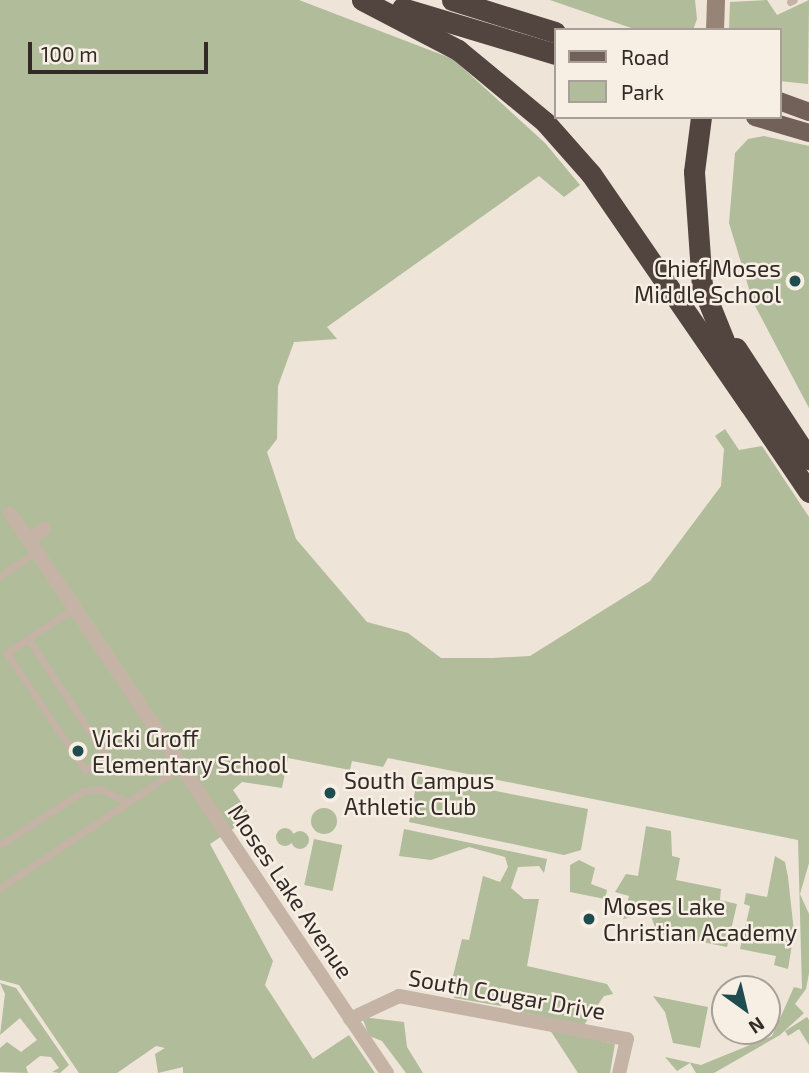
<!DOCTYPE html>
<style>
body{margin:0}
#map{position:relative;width:809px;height:1073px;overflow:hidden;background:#eee4d8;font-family:"Exo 2",sans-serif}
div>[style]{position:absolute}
.green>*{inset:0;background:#b0bc9a;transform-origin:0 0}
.round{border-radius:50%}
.lane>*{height:7px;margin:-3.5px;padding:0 3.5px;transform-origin:3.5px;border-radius:3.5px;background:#c5b4a6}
.street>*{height:14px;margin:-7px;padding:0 7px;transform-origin:7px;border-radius:7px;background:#c5b4a6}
.secondary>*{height:18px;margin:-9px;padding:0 9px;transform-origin:9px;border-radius:9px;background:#988477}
.primary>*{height:18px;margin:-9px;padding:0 9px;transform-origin:9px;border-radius:9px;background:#726158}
.highway>*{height:21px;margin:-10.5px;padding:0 10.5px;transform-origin:10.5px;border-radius:10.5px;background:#52443e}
.dots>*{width:19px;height:19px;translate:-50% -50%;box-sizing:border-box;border:4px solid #f7eee4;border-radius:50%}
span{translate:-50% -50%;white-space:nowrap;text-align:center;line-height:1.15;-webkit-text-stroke:5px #f7eee4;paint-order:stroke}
.poi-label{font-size:23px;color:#322a26}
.right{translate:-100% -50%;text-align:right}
.left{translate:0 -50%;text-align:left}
.street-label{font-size:23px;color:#322a26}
.legend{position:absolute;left:554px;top:28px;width:228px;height:91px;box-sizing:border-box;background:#f7eee4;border:2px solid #a8a098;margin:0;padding:9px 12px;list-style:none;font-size:21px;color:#322a26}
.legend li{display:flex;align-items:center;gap:14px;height:35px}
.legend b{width:35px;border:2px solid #a8a098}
.north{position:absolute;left:711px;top:975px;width:70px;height:70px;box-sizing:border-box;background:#f7eee4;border:2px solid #a8a098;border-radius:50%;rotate:146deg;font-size:19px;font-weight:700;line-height:28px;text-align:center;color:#322a26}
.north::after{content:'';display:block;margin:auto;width:24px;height:32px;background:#1f4c4f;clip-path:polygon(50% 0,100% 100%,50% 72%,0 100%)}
.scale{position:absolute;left:28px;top:42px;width:180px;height:32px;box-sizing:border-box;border:4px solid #322a26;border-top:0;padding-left:9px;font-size:21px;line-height:24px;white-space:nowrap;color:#322a26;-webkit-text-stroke:5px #f7eee4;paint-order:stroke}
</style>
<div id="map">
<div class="green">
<div style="clip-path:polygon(0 0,299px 0,453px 59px,545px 143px,580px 185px,564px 197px,539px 176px,327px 327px,337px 339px,294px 342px,278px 386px,277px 439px,267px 452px,296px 539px,367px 622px,408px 633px,441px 658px,492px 658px,530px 656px,650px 581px,721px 486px,724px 449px,715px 436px,725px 429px,739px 450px,762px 446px,809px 517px,809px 863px,800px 894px,809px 914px,809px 973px,806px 989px,795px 1004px,804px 1013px,780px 1035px,714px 1073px,696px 1073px,690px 1063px,677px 1071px,665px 1057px,701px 1065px,772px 1036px,794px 987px,802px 989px,798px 840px,388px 758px,383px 767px,352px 761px,350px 770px,288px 758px,282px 788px,242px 782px,233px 790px,251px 817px,210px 844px,273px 961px,265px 985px,313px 1059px,349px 1035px,375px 1073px,183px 1073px,183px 1067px,158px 1073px,155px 1054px,165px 1048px,156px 1046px,117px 1073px,79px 1073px,19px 985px,0 980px)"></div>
<div style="clip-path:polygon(550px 0,695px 0,697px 19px,693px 30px,637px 30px)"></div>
<div style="clip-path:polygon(767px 0,777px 15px,809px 0,808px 84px,779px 81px,779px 30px,729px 30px,730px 2px)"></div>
<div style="clip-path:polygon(764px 136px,809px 146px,809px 408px,753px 302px,729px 223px,735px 153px,748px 139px)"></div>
<div style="clip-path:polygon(418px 776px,588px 809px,581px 850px,564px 855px,409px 822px)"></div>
<div class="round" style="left:311px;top:808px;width:26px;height:26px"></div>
<div style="clip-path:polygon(646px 826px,671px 831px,672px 856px,680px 858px,676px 880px,721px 889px,720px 900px,737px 904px,727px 947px,657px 933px,650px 913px,623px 919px,629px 896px,615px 892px,626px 874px,638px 876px)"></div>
<div class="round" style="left:276px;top:828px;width:18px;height:18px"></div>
<div style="clip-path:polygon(404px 829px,547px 859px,544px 873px,539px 866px,518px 867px,511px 888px,524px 899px,539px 899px,527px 966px,607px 984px,613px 994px,604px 996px,584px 1025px,521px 1012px,521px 1003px,504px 1000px,501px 1006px,454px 998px,459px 982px,452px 980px,462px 939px,469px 940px,483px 876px,500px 882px,508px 867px,505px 857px,469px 847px,431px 860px,399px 856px)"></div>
<div class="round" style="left:291px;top:831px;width:18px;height:18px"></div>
<div style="left:314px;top:839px;width:29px;height:47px;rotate:12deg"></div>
<div style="clip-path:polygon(775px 856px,785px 862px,788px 877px,794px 932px,788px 969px,774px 965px,776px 956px,740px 949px,750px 906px,744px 904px,746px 893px,767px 897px)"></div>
<div style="clip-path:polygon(579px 860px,595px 868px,591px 884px,607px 890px,605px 899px,570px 892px,570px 865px)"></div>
<div style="clip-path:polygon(0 983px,16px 988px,69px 1065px,60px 1073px,52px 1072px,59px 1068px,51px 1057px,40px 1056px,26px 1067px,28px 1073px,0 1072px,0 1048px,7px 1042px,21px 1052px,37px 1040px,20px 1018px,0 1035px,5px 994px)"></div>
<div style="clip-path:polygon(653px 996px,708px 1007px,700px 1048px,673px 1043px,665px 1012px)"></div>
<div style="clip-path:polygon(362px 1017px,404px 1022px,407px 1047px,423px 1073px,406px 1073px,382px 1041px,369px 1036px)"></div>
<div style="clip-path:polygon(807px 1017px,809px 1020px,809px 1045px,799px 1029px,788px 1036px,785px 1031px)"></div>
<div style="clip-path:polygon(550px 1030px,615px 1044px,610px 1073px,578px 1073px)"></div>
</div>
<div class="lane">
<div style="left:790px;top:2px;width:4px;rotate:-27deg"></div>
<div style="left:0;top:576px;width:43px;rotate:-33.7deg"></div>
<div style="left:28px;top:639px;width:141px;rotate:56.3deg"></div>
<div style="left:106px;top:756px;width:25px;rotate:146deg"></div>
<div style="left:85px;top:770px;width:141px;rotate:-123.7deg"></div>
<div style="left:7px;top:653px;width:81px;rotate:-33.9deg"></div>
<div style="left:0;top:845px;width:99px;rotate:-33deg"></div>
<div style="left:83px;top:791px;width:17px;rotate:-7deg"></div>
<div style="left:100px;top:789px;width:31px;rotate:25deg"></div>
<div style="left:0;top:888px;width:218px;rotate:-33.8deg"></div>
</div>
<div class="street">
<div style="left:10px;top:514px;width:32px;rotate:54deg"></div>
<div style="left:44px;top:529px;width:19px;rotate:144deg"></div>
<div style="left:29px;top:540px;width:642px;rotate:56.11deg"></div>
<div style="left:350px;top:1019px;width:54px;rotate:-25.1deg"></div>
<div style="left:399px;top:996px;width:232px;rotate:10.7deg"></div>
<div style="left:627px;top:1039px;width:35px;rotate:103deg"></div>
</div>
<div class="secondary">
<div style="left:715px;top:30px;width:30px;rotate:-88deg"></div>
</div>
<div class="primary">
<div style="left:779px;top:101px;width:32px;rotate:20deg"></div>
<div style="left:755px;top:117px;width:56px;rotate:16.5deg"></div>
</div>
<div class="highway">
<div style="left:362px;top:0;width:108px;rotate:27.5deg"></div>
<div style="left:458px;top:50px;width:113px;rotate:39.6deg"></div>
<div style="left:545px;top:122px;width:69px;rotate:48.5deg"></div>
<div style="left:591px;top:174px;width:280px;rotate:55.5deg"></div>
<div style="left:452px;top:0;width:108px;rotate:17.3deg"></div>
<div style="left:402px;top:8px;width:160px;rotate:16.7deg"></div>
<div style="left:701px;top:117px;width:55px;rotate:97.3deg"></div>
<div style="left:694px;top:172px;width:114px;rotate:86deg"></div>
<div style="left:702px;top:286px;width:128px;rotate:68deg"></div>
<div style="left:750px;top:405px;width:105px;rotate:55.9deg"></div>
<div style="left:736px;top:348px;width:133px;rotate:56.7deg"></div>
</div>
<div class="dots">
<div style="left:795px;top:281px;background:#1f4c4f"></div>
<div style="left:78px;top:751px;background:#1f4c4f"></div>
<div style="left:330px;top:793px;background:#1f4c4f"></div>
<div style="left:589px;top:919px;background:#1f4c4f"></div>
</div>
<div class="poi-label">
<span class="right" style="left:781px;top:281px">Chief Moses<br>Middle School</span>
<span class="left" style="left:92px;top:751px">Vicki Groff<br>Elementary School</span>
<span class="left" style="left:344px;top:793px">South Campus<br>Athletic Club</span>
<span class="left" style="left:603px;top:919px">Moses Lake<br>Christian Academy</span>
</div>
<div class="street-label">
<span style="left:291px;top:891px;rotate:56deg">Moses Lake Avenue</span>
<span style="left:507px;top:994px;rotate:10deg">South Cougar Drive</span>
</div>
<ul class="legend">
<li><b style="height:9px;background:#726158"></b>Road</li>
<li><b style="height:19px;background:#b0bc9a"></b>Park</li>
</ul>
<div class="north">N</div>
<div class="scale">100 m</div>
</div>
